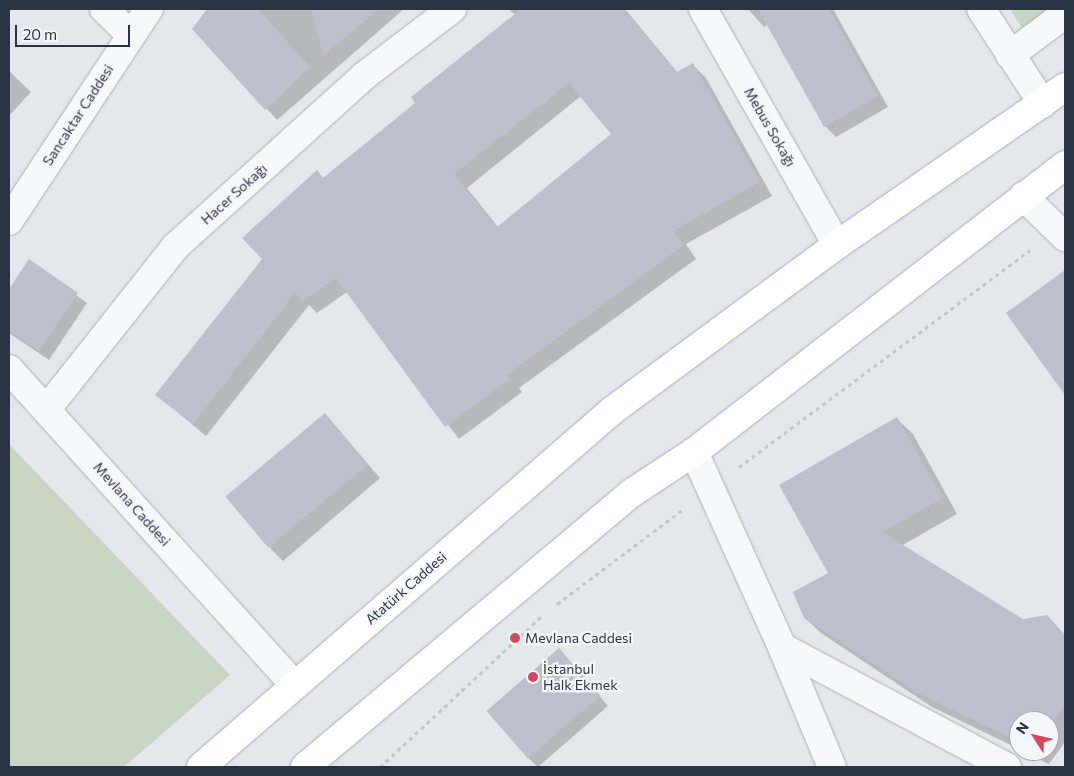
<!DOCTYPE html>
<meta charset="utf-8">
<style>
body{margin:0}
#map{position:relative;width:1074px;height:776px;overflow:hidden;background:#e4e7ec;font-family:Commissioner,sans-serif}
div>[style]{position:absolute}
.green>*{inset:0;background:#c9d6c5}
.shadow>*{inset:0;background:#0003}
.building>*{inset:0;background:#bbc0ca;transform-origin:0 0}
.path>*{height:3px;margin-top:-1.5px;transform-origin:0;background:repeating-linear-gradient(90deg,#c2c5cb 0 4px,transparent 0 8px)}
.roads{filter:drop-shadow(0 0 1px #a9aeb7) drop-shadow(0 0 1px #a9aeb7)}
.minor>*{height:28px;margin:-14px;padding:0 14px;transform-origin:14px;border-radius:14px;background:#f7f8fa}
.major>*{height:28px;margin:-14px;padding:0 14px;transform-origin:14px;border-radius:14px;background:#fff}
.dots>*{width:14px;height:14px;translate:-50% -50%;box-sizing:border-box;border:2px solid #f4f6f9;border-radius:50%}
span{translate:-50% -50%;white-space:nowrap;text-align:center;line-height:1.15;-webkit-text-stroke:4.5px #f4f6f9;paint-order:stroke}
.street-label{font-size:14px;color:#2b3445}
.poi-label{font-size:14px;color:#2b3445}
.left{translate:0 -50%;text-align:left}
.frame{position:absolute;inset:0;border:10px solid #2b3445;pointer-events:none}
.north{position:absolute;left:1009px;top:711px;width:50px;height:50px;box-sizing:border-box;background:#f4f6f9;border:1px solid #a4a8b1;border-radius:50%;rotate:305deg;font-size:14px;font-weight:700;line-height:20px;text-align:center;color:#2b3445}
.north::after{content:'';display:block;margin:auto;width:18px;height:22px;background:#d1495b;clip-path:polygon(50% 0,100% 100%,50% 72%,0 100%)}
.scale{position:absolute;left:15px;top:25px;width:115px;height:22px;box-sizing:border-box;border:2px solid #2b3445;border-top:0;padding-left:6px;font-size:15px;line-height:18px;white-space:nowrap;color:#2b3445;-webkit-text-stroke:4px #f4f6f9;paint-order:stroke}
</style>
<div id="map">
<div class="green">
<div style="clip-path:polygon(1010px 9px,1065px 9px,1037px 52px)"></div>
<div style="clip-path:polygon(9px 444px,230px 675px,124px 767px,9px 767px)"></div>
</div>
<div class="shadow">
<div style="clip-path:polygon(208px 9px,404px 9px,277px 120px,194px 29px)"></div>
<div style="clip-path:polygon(evenodd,509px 9px,625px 9px,678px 73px,693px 65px,706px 78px,772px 196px,686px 244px,696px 259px,519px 388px,522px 392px,459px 439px,347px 292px,317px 313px,309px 305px,206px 436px,157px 395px,264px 258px,317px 171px,324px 179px,416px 103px,515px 15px,509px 9px,581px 96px,612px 134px,498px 227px,467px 188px,581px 96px)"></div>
<div style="clip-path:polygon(748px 9px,833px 9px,888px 107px,836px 137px,825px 126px,768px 24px,764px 27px)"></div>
<div style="clip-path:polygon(9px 71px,31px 92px,9px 116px)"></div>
<div style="clip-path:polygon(29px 261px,87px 303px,49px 360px,9px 333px,9px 292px)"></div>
<div style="clip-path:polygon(1059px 276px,1065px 283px,1065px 393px,1007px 313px)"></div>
<div style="clip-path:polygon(325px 415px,380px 478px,283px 561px,270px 548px)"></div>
<div style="clip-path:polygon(897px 419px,913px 434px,957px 514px,901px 546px,1023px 621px,1047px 617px,1065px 635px,1065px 742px,1049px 764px,1022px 751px,1049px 751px,1049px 721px,1019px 721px,1019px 749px,932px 707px,821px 633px,805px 618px,830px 573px)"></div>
<div style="clip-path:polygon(568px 659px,608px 706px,538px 767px,528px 758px)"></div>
</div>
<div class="building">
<div style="clip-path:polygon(207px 9px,258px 9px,310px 67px,265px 110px,192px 29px)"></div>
<div style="clip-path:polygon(311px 9px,379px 9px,323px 56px)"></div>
<div style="clip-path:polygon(evenodd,521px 9px,624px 9px,677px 72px,693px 63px,760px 182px,673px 231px,684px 245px,507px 375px,510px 379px,445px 427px,336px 278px,303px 301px,295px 293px,193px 424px,155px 395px,262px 259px,242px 238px,317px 170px,323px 178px,415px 103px,411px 97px,521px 9px,569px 83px,611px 134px,497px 227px,454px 174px,569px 83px)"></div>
<div style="clip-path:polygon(758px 9px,829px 9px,878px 96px,824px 127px)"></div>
<div style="clip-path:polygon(29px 259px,78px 293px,39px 351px,9px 331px,9px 289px)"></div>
<div style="clip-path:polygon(1065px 270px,1065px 395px,1006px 313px)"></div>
<div style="left:325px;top:413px;width:67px;height:130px;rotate:50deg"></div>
<div style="clip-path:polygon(897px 417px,943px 498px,882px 532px,1023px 619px,1047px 615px,1065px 635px,1065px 705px,1049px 728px,1049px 721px,1019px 721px,1019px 742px,916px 692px,804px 618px,793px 592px,828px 573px,779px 485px)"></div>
<div style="left:559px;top:648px;width:63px;height:96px;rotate:49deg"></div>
</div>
<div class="path">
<div style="left:739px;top:467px;width:363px;rotate:-36.7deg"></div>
<div style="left:557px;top:604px;width:156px;rotate:-36.9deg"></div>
<div style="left:380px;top:767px;width:220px;rotate:-43deg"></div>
</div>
<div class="roads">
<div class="minor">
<div style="left:104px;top:9px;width:36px;rotate:44deg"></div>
<div style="left:703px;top:9px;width:271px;rotate:60.4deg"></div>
<div style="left:981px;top:9px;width:113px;rotate:56.9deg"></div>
<div style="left:1010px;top:55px;width:69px;rotate:-36.7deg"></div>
<div style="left:1023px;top:196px;width:59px;rotate:44.3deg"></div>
<div style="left:9px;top:221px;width:254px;rotate:-56.6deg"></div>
<div style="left:9px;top:369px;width:425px;rotate:47.9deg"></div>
<div style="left:46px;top:410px;width:208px;rotate:-51.6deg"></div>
<div style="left:175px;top:247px;width:255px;rotate:-42.1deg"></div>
<div style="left:364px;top:76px;width:111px;rotate:-37.3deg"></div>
<div style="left:694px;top:452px;width:214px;rotate:65.7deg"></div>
<div style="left:782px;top:647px;width:255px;rotate:28.1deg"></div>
<div style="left:782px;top:647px;width:130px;rotate:67.4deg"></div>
</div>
<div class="major">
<div style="left:201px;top:767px;width:545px;rotate:-40.91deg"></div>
<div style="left:613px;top:410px;width:278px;rotate:-36.4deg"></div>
<div style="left:837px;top:245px;width:277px;rotate:-34.7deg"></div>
<div style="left:305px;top:767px;width:428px;rotate:-40deg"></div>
<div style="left:633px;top:492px;width:73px;rotate:-33.3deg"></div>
<div style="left:694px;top:452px;width:469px;rotate:-37.7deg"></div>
</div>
</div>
<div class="dots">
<div style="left:515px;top:638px;background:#d1495b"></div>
<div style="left:533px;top:677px;background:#d1495b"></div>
</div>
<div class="street-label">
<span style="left:78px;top:115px;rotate:-57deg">Sancaktar Caddesi</span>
<span style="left:770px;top:127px;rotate:60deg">Mebus Sokağı</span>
<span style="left:234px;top:194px;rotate:-42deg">Hacer Sokağı</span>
<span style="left:132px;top:504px;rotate:48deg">Mevlana Caddesi</span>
<span style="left:406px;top:588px;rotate:-41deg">Atatürk Caddesi</span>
</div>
<div class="poi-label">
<span class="left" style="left:525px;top:638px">Mevlana Caddesi</span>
<span class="left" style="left:543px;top:677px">İstanbul<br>Halk Ekmek</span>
</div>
<div class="frame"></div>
<div class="north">N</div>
<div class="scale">20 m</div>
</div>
